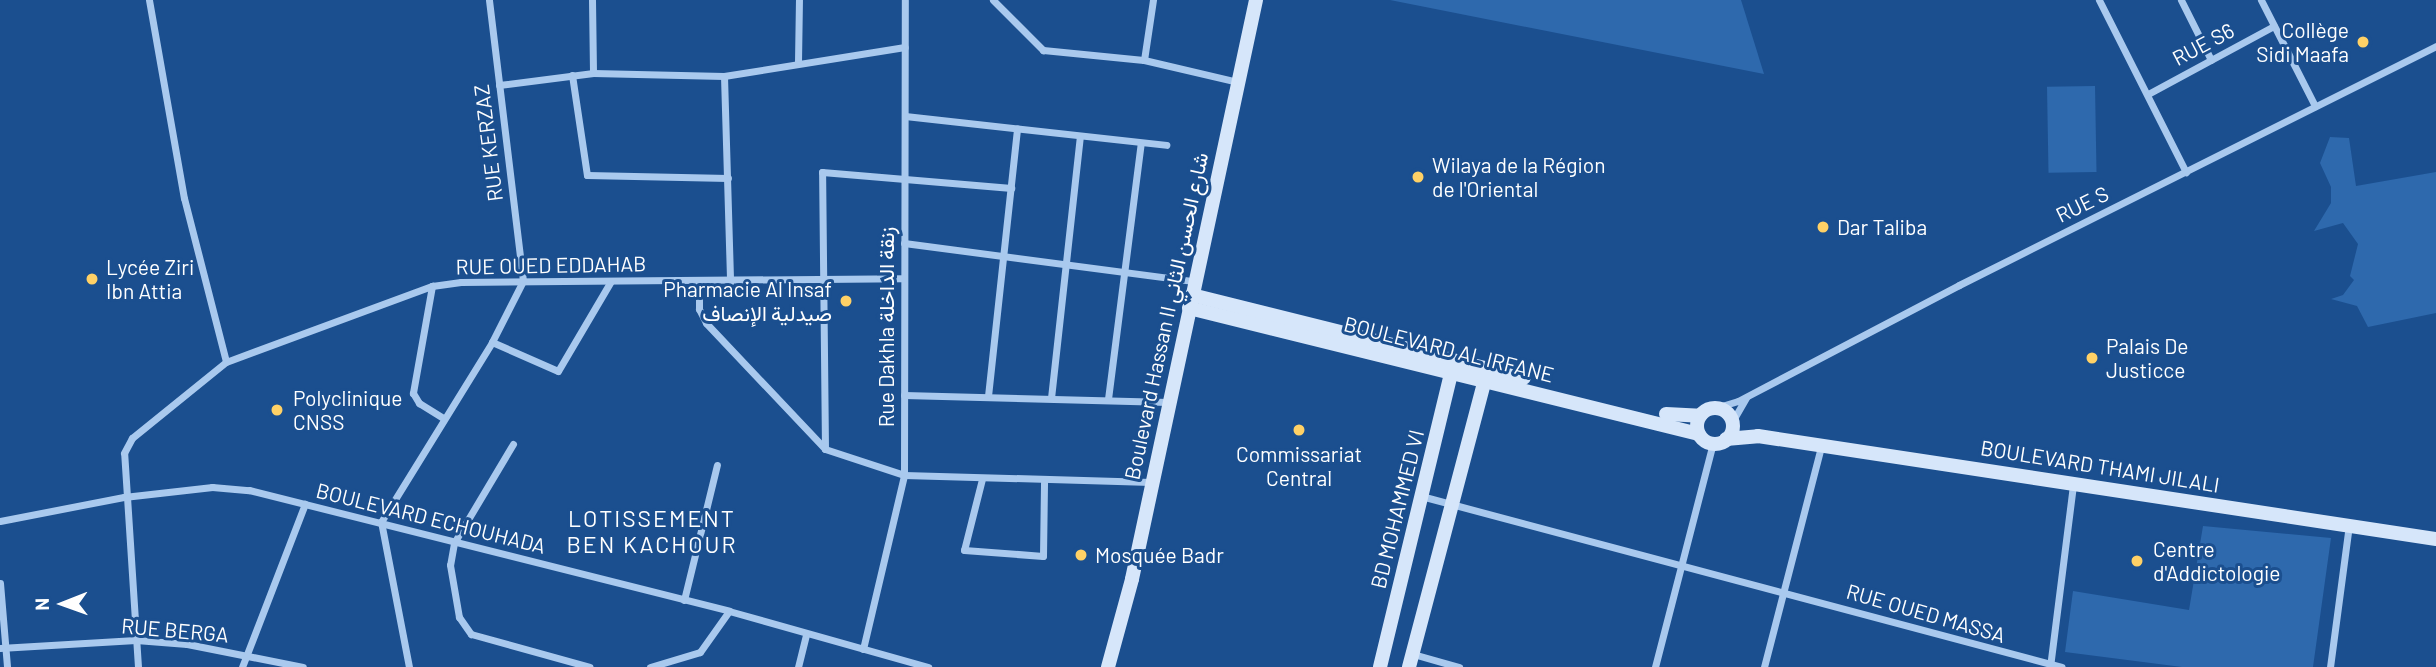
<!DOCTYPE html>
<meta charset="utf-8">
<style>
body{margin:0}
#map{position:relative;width:2436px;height:667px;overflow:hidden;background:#1b4f8f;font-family:Barlow,Vazirmatn,sans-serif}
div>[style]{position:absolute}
.green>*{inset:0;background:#2e69ad;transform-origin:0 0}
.street>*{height:7px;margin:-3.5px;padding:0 3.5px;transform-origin:3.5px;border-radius:3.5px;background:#a9c9ee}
.secondary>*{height:14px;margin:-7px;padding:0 7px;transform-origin:7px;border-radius:7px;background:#d6e6fa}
.secondary>.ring{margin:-7px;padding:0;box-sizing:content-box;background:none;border:14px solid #d6e6fa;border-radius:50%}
.dots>*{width:19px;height:19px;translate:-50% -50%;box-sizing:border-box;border:4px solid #1b4f8f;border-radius:50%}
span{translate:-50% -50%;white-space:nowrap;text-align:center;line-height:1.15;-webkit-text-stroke:6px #1b4f8f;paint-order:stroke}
.poi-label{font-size:21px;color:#fff}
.right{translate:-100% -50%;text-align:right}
.left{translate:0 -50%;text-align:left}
.street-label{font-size:21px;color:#fff}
.neighbourhood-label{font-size:23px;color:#fff;letter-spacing:2px}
.north{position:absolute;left:28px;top:569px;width:70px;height:70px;-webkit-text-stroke:5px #1b4f8f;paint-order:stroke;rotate:269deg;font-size:19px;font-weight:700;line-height:28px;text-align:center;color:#fff}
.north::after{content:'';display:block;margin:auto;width:24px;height:32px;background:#fff;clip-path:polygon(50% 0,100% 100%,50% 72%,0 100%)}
</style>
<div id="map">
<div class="green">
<div style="clip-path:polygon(1390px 0,1741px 0,1764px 74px)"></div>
<div style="left:2095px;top:86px;width:86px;height:48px;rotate:89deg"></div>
<div style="clip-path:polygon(2330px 137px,2349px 138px,2356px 186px,2436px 172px,2436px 313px,2368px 327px,2357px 306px,2331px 299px,2343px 295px,2354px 280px,2350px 276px,2358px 244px,2343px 223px,2314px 231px,2331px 203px,2331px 187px,2320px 163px)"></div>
<div style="clip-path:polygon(2203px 526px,2331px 538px,2313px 667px,2182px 667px,2065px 652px,2073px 591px,2189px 610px)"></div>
</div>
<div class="street">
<div style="left:149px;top:0;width:201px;rotate:80deg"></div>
<div style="left:184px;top:198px;width:169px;rotate:75.6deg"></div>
<div style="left:592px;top:0;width:73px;rotate:89.2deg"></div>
<div style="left:993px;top:0;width:71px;rotate:45deg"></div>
<div style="left:1043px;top:50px;width:101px;rotate:5.7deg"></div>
<div style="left:1144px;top:60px;width:97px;rotate:13.2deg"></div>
<div style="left:2099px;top:0;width:193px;rotate:63.2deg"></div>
<div style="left:2181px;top:0;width:67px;rotate:63.4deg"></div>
<div style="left:2261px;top:0;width:119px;rotate:63deg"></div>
<div style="left:1144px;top:60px;width:61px;rotate:-81.5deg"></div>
<div style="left:798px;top:62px;width:62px;rotate:-89.1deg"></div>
<div style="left:572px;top:75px;width:101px;rotate:81.5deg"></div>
<div style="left:587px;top:175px;width:141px;rotate:1.2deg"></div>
<div style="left:724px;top:76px;width:206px;rotate:88.3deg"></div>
<div style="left:499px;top:85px;width:95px;rotate:-7.3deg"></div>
<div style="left:593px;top:73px;width:131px;rotate:1.3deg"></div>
<div style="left:724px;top:76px;width:183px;rotate:-9.1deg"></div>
<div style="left:2148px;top:94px;width:143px;rotate:-28.4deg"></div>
<div style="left:905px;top:116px;width:263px;rotate:6.3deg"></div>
<div style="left:904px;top:243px;width:292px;rotate:7.5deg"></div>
<div style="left:699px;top:282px;width:27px;rotate:90deg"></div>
<div style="left:699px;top:309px;width:16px;rotate:63deg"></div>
<div style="left:706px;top:323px;width:173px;rotate:46.6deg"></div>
<div style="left:825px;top:449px;width:83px;rotate:18.2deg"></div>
<div style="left:904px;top:475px;width:247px;rotate:1.6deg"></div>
<div style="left:432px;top:286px;width:109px;rotate:100.1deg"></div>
<div style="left:413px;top:393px;width:12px;rotate:59deg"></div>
<div style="left:419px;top:403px;width:28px;rotate:32deg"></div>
<div style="left:492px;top:342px;width:72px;rotate:23.7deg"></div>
<div style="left:558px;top:371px;width:104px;rotate:-59.5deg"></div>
<div style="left:904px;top:395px;width:264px;rotate:1.5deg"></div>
<div style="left:988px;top:396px;width:269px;rotate:-83.8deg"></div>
<div style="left:1051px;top:398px;width:263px;rotate:-83.7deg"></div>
<div style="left:1108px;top:399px;width:258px;rotate:-82.7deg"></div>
<div style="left:1715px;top:408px;width:24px;rotate:-17deg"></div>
<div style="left:1738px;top:401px;width:250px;rotate:-27.7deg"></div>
<div style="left:1959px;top:285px;width:534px;rotate:-26.61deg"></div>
<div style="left:1732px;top:422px;width:28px;rotate:-60deg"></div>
<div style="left:513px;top:444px;width:115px;rotate:120.8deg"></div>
<div style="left:454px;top:543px;width:22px;rotate:100deg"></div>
<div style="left:450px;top:565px;width:53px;rotate:80.2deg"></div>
<div style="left:459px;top:617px;width:21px;rotate:55deg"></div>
<div style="left:471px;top:634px;width:123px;rotate:15.5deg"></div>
<div style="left:825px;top:449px;width:277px;rotate:-90.6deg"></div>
<div style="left:822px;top:172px;width:190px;rotate:4.8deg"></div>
<div style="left:982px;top:479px;width:73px;rotate:104.2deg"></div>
<div style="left:964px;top:550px;width:79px;rotate:4.3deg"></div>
<div style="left:1043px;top:556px;width:76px;rotate:-89.2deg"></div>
<div style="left:1421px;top:496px;width:663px;rotate:14.94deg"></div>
<div style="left:0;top:521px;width:126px;rotate:-11deg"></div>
<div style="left:124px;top:497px;width:89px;rotate:-6.5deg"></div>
<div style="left:212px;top:487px;width:37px;rotate:5deg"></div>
<div style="left:249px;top:490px;width:495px;rotate:14.1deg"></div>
<div style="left:729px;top:611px;width:207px;rotate:15.7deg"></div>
<div style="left:0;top:583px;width:84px;rotate:85.2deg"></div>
<div style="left:684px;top:600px;width:139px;rotate:-76.3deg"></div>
<div style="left:0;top:648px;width:136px;rotate:-3.4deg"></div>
<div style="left:136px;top:640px;width:51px;rotate:4.5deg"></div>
<div style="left:187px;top:644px;width:118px;rotate:11.2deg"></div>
<div style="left:863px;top:649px;width:179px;rotate:-76.7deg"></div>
<div style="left:904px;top:475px;width:475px;rotate:-89.9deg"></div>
<div style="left:1413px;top:654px;width:48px;rotate:15.8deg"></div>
<div style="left:138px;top:667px;width:214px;rotate:-93.7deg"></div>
<div style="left:124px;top:453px;width:17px;rotate:-62deg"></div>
<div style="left:132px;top:438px;width:121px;rotate:-39deg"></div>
<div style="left:226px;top:362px;width:220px;rotate:-20.3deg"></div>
<div style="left:432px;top:286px;width:29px;rotate:-8deg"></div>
<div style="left:461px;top:282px;width:443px;rotate:-0.5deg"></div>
<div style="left:242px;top:667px;width:175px;rotate:-68.9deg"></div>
<div style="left:409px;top:667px;width:148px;rotate:-100.9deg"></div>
<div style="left:381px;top:522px;width:211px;rotate:-58.3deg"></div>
<div style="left:492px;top:342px;width:68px;rotate:-63.1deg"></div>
<div style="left:523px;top:281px;width:283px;rotate:-96.9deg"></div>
<div style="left:650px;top:667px;width:52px;rotate:-16.7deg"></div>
<div style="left:700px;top:652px;width:50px;rotate:-54.7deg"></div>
<div style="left:798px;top:667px;width:32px;rotate:-76deg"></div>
<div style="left:1655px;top:667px;width:231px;rotate:-75.5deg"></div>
<div style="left:1764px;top:667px;width:228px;rotate:-75.5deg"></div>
<div style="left:2050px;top:667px;width:184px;rotate:-82.8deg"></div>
<div style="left:2330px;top:667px;width:143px;rotate:-82.4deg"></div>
</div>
<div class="secondary">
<div style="left:1192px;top:295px;width:342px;rotate:14deg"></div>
<div style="left:1189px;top:308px;width:525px;rotate:13.88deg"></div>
<div class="ring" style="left:1697px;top:408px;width:22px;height:22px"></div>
<div style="left:1666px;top:414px;width:34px;rotate:3deg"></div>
<div style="left:1726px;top:439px;width:32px;rotate:-5deg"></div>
<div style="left:1758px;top:436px;width:686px;rotate:8.64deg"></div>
<div style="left:1108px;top:667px;width:91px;rotate:-74.7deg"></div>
<div style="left:1132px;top:579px;width:592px;rotate:-77.91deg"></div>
<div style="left:1380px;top:667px;width:314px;rotate:-76.4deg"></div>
<div style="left:1409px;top:667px;width:306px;rotate:-75.2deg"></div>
</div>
<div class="dots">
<div style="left:2363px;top:42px;background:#ffd166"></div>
<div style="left:1418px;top:177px;background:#ffd166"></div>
<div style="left:1823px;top:227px;background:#ffd166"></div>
<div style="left:92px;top:279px;background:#ffd166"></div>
<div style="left:846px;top:301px;background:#ffd166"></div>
<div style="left:2092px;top:358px;background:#ffd166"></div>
<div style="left:277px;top:410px;background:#ffd166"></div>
<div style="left:1299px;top:430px;background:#ffd166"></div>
<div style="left:1081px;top:555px;background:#ffd166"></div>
<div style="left:2137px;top:561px;background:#ffd166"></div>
</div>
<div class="poi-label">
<span class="right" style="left:2349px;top:42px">Collège<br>Sidi Maafa</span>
<span class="left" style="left:1432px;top:177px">Wilaya de la Région<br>de l'Oriental</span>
<span class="left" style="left:1837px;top:227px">Dar Taliba</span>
<span class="left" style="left:106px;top:279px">Lycée Ziri<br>Ibn Attia</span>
<span class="right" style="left:832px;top:301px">Pharmacie Al Insaf<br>صيدلية الإنصاف</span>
<span class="left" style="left:2106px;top:358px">Palais De<br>Justicce</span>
<span class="left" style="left:293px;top:410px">Polyclinique<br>CNSS</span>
<span style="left:1299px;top:466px">Commissariat<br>Central</span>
<span class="left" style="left:2153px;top:561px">Centre<br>d'Addictologie</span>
<span class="left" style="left:1095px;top:555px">Mosquée Badr</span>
</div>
<div class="street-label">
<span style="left:2203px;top:44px;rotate:-28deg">RUE S6</span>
<span style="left:488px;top:143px;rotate:-97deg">RUE KERZAZ</span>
<span style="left:2082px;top:204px;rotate:-26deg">RUE S</span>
<span style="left:551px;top:265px;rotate:-1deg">RUE OUED EDDAHAB</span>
<span style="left:1166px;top:316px;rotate:-78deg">Boulevard Hassan II شارع الحسن الثاني</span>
<span style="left:886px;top:327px;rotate:-90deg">Rue Dakhla زنقة الداخلة</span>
<span style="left:1449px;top:349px;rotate:14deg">BOULEVARD AL IRFANE</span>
<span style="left:2100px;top:466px;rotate:9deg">BOULEVARD THAMI JILALI</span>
<span style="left:1397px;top:509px;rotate:-76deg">BD MOHAMMED VI</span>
<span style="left:431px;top:518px;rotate:14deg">BOULEVARD ECHOUHADA</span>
<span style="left:1926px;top:613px;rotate:16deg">RUE OUED MASSA</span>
<span style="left:175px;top:630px;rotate:5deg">RUE BERGA</span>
</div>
<div class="neighbourhood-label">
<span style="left:652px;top:531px">LOTISSEMENT<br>BEN KACHOUR</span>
</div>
<div class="north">N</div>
</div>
